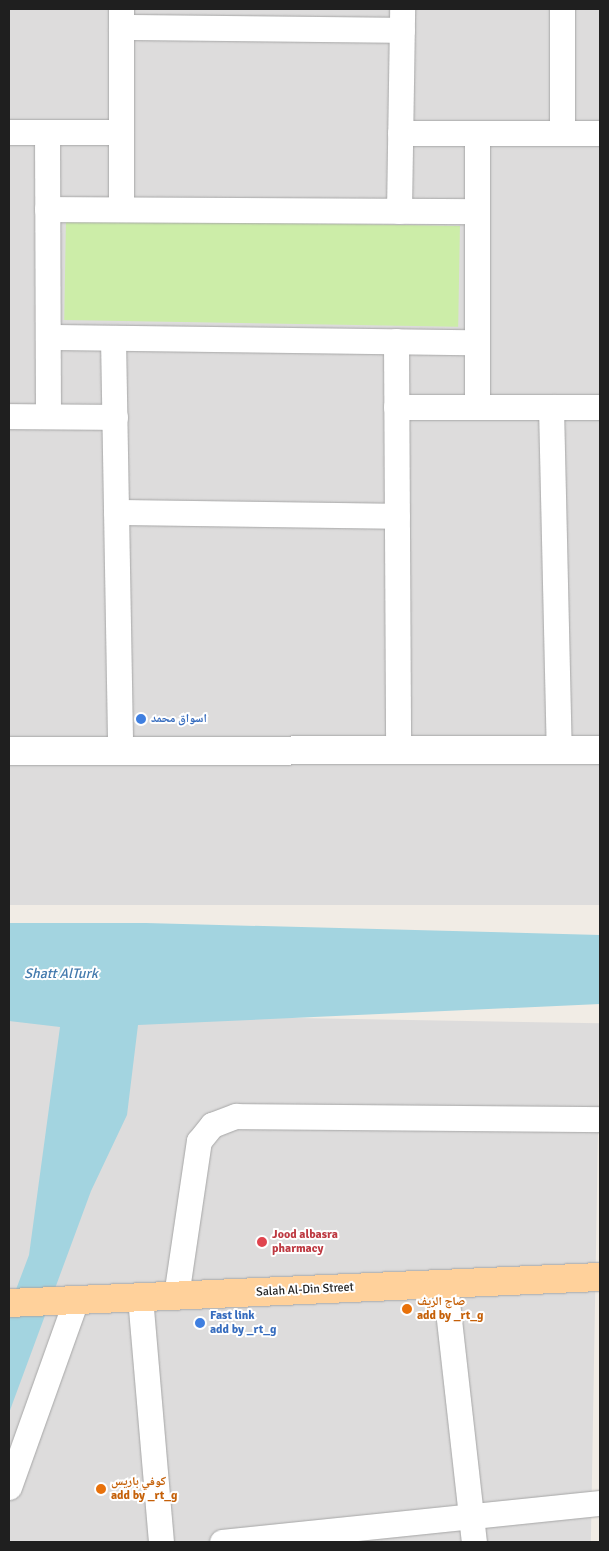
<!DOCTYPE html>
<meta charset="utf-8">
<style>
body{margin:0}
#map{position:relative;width:609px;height:1551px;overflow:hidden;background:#f1ece5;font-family:Signika,"Noto Naskh Arabic",sans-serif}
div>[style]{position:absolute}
.residential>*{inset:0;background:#dddcdc;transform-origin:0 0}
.grass>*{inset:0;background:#cceda8;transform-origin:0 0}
.water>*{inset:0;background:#a3d4e0}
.roads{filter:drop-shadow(0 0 1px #a6a6a6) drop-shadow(0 0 1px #a6a6a6)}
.minor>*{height:25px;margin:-12.5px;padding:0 12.5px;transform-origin:12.5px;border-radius:12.5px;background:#fff}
.tertiary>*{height:28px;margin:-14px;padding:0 14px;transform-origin:14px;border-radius:14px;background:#fff}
.primary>*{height:28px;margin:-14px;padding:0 14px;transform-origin:14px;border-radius:14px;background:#ffd19b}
.dots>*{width:14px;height:14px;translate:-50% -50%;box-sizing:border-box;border:2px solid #fff;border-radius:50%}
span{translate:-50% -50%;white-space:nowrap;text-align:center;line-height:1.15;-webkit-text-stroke:4px #fff;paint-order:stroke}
.shop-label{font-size:12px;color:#366cbe;font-weight:700}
.left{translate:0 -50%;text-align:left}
.health-label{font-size:12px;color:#be3a42;font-weight:700}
.street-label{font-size:12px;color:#1f1f1f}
.food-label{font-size:12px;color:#c56008;font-weight:700}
.water-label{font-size:14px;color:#437aad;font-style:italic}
.frame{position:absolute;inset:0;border:10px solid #1f1f1f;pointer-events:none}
</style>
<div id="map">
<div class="residential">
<div style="left:9px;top:9px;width:591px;height:896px"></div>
<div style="left:9px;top:1013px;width:591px;height:529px;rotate:1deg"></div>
</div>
<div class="grass">
<div style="left:66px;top:219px;width:394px;height:101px;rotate:1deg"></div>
</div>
<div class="water">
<div style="clip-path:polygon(9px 923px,146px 923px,600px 935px,600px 1004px,138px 1025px,127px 1115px,91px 1191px,9px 1413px,9px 1308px,29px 1255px,60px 1027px,9px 1021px)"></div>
</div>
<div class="roads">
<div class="minor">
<div style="left:562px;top:9px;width:124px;rotate:90deg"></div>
<div style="left:121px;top:27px;width:281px;rotate:0.6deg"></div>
<div style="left:9px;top:132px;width:112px"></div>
<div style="left:47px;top:132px;width:284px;rotate:89.8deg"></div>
<div style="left:400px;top:133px;width:200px"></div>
<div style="left:477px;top:133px;width:274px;rotate:90deg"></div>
<div style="left:47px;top:209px;width:430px;rotate:0.3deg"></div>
<div style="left:121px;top:209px;width:200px;rotate:-90deg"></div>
<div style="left:399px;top:211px;width:202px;rotate:-89.1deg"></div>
<div style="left:48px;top:337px;width:429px;rotate:0.7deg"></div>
<div style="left:113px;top:338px;width:413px;rotate:89deg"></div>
<div style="left:396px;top:341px;width:410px;rotate:89.7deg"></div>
<div style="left:396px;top:407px;width:204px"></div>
<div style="left:551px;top:407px;width:343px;rotate:88.7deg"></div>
<div style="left:9px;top:416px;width:106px;rotate:0.5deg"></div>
<div style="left:116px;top:512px;width:281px;rotate:0.8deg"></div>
<div style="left:445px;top:1284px;width:260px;rotate:83.6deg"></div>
<div style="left:176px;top:1296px;width:157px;rotate:-81.6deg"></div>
<div style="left:199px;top:1141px;width:21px;rotate:-51deg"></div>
<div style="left:212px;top:1125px;width:26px;rotate:-21deg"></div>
<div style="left:236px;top:1116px;width:364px;rotate:0.5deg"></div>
<div style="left:140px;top:1297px;width:246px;rotate:85.1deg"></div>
<div style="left:9px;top:1487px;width:199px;rotate:-70.3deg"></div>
<div style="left:222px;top:1542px;width:380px;rotate:-5.9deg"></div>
</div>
<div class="tertiary">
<div style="left:9px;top:751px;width:591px;rotate:-0.1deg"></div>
</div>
<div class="primary">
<div style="left:9px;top:1303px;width:592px;rotate:-2.52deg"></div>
</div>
</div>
<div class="dots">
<div style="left:141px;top:719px;background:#3f7fe0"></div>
<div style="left:262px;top:1242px;background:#e0444e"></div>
<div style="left:407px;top:1309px;background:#e8710a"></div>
<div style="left:200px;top:1323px;background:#3f7fe0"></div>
<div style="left:101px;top:1489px;background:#e8710a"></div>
</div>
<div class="shop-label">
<span class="left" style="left:151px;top:719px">اسواق محمد</span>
<span class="left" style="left:210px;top:1323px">Fast link<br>add by _rt_g</span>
</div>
<div class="health-label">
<span class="left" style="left:272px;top:1242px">Jood albasra<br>pharmacy</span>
</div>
<div class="street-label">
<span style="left:305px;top:1290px;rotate:-3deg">Salah Al-Din Street</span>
</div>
<div class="food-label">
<span class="left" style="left:417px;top:1309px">صاج الريف<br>add by _rt_g</span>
<span class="left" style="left:111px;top:1489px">كوفي باريس<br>add by _rt_g</span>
</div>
<div class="water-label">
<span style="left:61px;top:974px">Shatt AlTurk</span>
</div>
<div class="frame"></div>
</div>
